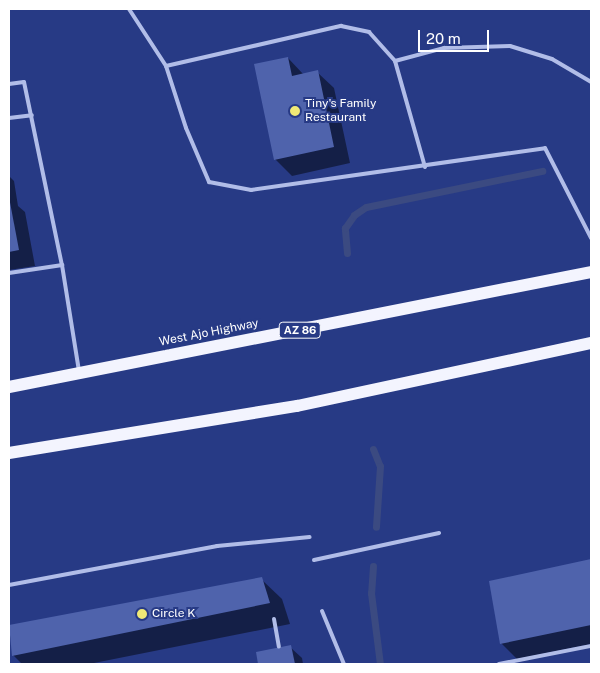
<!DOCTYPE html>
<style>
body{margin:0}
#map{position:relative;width:600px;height:673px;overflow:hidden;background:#273a85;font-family:"Public Sans",sans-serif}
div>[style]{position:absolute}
.shadow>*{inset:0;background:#0007}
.stream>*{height:7px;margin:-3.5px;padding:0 3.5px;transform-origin:3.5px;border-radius:3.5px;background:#3b4a81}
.building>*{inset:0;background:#4f63ac}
.lane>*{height:4px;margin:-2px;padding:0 2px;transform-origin:2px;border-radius:2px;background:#b1bde8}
.primary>*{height:12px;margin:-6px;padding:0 6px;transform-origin:6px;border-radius:6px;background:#f3f4fe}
.dots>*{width:14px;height:14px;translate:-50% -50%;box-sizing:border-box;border:2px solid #273a85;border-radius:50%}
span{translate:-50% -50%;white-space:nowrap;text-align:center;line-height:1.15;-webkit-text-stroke:4px #273a85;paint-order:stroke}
.shield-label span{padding:1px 4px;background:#273a85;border:1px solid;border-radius:4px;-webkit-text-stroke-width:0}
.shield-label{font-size:11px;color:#fff;font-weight:700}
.poi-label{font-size:12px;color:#fff}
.left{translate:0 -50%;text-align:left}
.street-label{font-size:12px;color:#fff}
.frame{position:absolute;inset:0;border:10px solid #fff;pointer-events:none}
.scale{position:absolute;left:418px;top:30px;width:71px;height:22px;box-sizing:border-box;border:2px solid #fff;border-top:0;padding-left:6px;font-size:15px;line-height:18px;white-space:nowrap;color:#fff;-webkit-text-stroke:4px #273a85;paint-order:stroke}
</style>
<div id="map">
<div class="shadow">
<div style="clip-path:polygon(288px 58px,304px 75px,317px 72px,334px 88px,350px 163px,292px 176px,275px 159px)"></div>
<div style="clip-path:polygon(9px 176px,14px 181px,18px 206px,25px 212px,35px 266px,9px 270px)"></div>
<div style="clip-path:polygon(591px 560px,591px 644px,517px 659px,501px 643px,490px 582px)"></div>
<div style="clip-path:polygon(261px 579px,282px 599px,290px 624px,89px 664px,22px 664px,13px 655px,9px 626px)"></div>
<div style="clip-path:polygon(290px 647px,302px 658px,303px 664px,259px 664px,257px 653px)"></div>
</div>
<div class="stream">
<div style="left:347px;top:253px;width:25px;rotate:-95deg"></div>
<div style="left:345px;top:228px;width:16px;rotate:-55deg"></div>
<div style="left:354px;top:215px;width:14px;rotate:-34deg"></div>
<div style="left:366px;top:207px;width:180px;rotate:-11.6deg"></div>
<div style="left:373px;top:449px;width:18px;rotate:68deg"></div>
<div style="left:380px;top:466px;width:61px;rotate:93.8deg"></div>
<div style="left:373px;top:566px;width:27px;rotate:94deg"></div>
<div style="left:371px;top:593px;width:72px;rotate:82.8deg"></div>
</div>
<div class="building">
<div style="clip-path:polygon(288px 57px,292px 76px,318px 70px,334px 147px,274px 160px,254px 64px)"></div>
<div style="clip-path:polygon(9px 197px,19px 250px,9px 252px)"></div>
<div style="clip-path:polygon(591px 559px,591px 625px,500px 644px,489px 581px)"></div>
<div style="clip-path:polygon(262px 577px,270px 603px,12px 656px,9px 625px)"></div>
<div style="clip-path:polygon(291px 645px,295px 664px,258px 664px,256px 652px)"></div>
</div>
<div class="lane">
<div style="left:129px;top:9px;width:68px;rotate:57deg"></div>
<div style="left:166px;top:66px;width:65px;rotate:72.1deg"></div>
<div style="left:186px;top:128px;width:59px;rotate:66.9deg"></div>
<div style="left:209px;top:182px;width:43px;rotate:10.8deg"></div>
<div style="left:251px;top:190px;width:297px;rotate:-8.1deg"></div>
<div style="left:545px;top:148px;width:101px;rotate:62.9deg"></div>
<div style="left:166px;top:66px;width:180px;rotate:-12.9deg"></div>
<div style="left:341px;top:26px;width:29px;rotate:12deg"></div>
<div style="left:369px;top:32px;width:39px;rotate:48deg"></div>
<div style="left:9px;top:84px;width:15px;rotate:-8deg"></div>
<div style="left:24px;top:82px;width:187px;rotate:78.3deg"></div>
<div style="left:62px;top:265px;width:107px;rotate:80.9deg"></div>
<div style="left:9px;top:118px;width:23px;rotate:-7deg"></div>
<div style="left:425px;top:167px;width:110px;rotate:-105.8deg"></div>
<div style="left:395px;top:61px;width:51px;rotate:-14.9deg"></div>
<div style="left:444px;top:48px;width:66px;rotate:-1.7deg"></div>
<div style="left:510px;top:46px;width:44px;rotate:17.2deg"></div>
<div style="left:552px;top:59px;width:45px;rotate:30.5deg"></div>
<div style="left:9px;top:273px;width:54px;rotate:-8.6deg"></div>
<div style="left:314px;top:560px;width:128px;rotate:-12.2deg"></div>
<div style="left:9px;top:585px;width:212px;rotate:-10.6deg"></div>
<div style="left:217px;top:546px;width:93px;rotate:-5.5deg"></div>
<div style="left:322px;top:611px;width:57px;rotate:67.5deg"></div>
<div style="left:274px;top:619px;width:28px;rotate:80deg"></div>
<div style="left:499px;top:664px;width:94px;rotate:-11.1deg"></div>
</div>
<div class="primary">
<div style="left:9px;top:387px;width:593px;rotate:-11.18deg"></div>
<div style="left:9px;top:453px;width:292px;rotate:-9.3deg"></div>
<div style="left:297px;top:406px;width:301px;rotate:-12.1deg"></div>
</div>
<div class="dots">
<div style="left:295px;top:111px;background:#f0e976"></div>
<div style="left:142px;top:614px;background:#f0e976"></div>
</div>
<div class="shield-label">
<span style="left:300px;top:330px">AZ 86</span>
</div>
<div class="poi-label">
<span class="left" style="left:305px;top:111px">Tiny's Family<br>Restaurant</span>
<span class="left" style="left:152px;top:614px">Circle K</span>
</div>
<div class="street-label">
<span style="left:209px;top:333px;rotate:-11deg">West Ajo Highway</span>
</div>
<div class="frame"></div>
<div class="scale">20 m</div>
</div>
